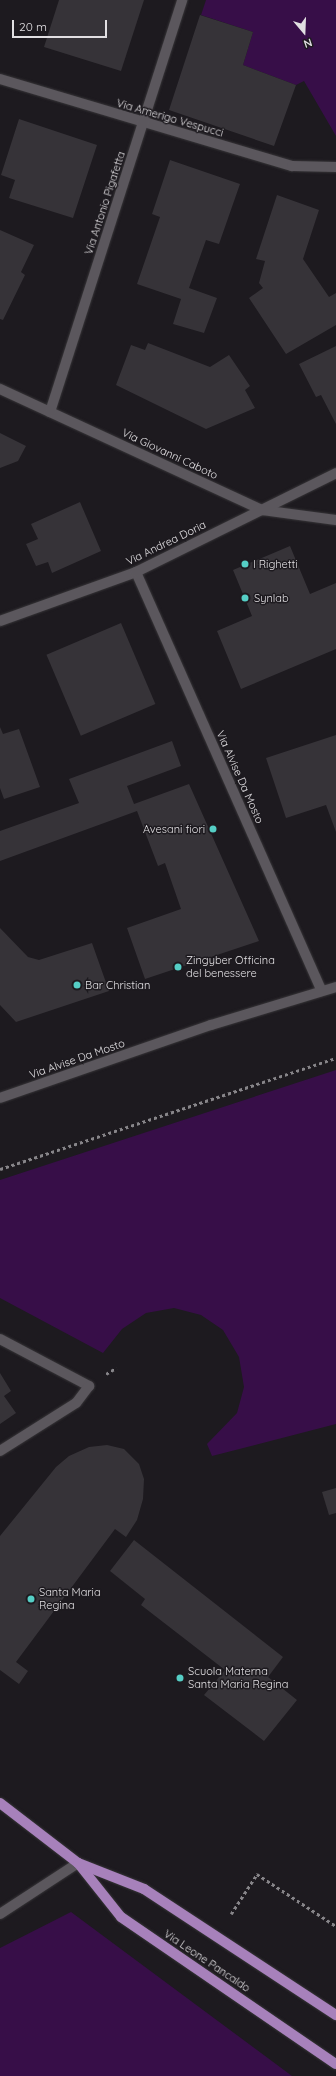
<!DOCTYPE html>
<style>
body{margin:0}
#map{position:relative;width:336px;height:2076px;overflow:hidden;background:#1d1a1f;font-family:Quicksand,sans-serif}
div>[style]{position:absolute}
.green>*{inset:0;background:#370e48}
.building>*{inset:0;background:#363338;transform-origin:0 0}
.path>*{height:2.5px;margin-top:-1.25px;transform-origin:0;background:repeating-linear-gradient(90deg,#878589 0 3px,transparent 0 6px)}
.roads{filter:drop-shadow(0 0 1px #373538) drop-shadow(0 0 1px #373538)}
.minor>*{height:10px;margin:-5px;padding:0 5px;transform-origin:5px;border-radius:5px;background:#5b575d}
.major>*{height:10px;margin:-5px;padding:0 5px;transform-origin:5px;border-radius:5px;background:#a781bb}
.dots>*{width:11px;height:11px;translate:-50% -50%;box-sizing:border-box;border:2px solid #1d1a1f;border-radius:50%}
span{translate:-50% -50%;white-space:nowrap;text-align:center;line-height:1.15;-webkit-text-stroke:3px #1d1a1f;paint-order:stroke}
.street-label{font-size:11px;color:#e1dfe2}
.poi-label{font-size:11px;color:#e1dfe2}
.left{translate:0 -50%;text-align:left}
.right{translate:-100% -50%;text-align:right}
.north{position:absolute;left:284px;top:12px;width:40px;height:40px;-webkit-text-stroke:3px #1d1a1f;paint-order:stroke;rotate:161deg;font-size:11px;font-weight:700;line-height:16px;text-align:center;color:#e1dfe2}
.north::after{content:'';display:block;margin:auto;width:14px;height:18px;background:#e1dfe2;clip-path:polygon(50% 0,100% 100%,50% 72%,0 100%)}
.scale{position:absolute;left:12px;top:20px;width:95px;height:18px;box-sizing:border-box;border:2px solid #e1dfe2;border-top:0;padding-left:5px;font-size:12px;line-height:14px;white-space:nowrap;color:#e1dfe2;-webkit-text-stroke:3px #1d1a1f;paint-order:stroke}
</style>
<div id="map">
<div class="green">
<div style="clip-path:polygon(206px 0,336px 0,336px 136px,304px 81px,296px 85px,243px 65px,253px 32px,201px 15px)"></div>
<div style="clip-path:polygon(336px 1070px,336px 1424px,212px 1456px,207px 1444px,237px 1413px,244px 1387px,239px 1357px,223px 1330px,201px 1315px,174px 1308px,146px 1313px,122px 1329px,103px 1353px,0 1298px,0 1180px)"></div>
<div style="clip-path:polygon(71px 1912px,292px 2076px,0 2076px,0 1948px)"></div>
</div>
<div class="building">
<div style="clip-path:polygon(59px 0,144px 0,121px 71px,44px 47px)"></div>
<div style="clip-path:polygon(200px 15px,253px 32px,243px 65px,296px 85px,274px 146px,169px 110px)"></div>
<div style="clip-path:polygon(19px 119px,97px 145px,73px 218px,9px 198px,15px 180px,1px 175px)"></div>
<div style="clip-path:polygon(170px 160px,240px 184px,219px 244px,206px 240px,189px 288px,217px 298px,204px 333px,173px 324px,181px 299px,137px 284px,160px 217px,152px 214px)"></div>
<div style="clip-path:polygon(277px 195px,319px 210px,303px 259px,329px 297px,336px 293px,336px 325px,286px 354px,249px 298px,263px 288px,259px 283px,265px 261px,256px 259px)"></div>
<div style="clip-path:polygon(0 230px,34px 245px,21px 272px,25px 275px,3px 320px,0 319px)"></div>
<div style="clip-path:polygon(148px 343px,210px 367px,229px 355px,250px 386px,245px 390px,255px 408px,206px 429px,116px 385px,131px 345px,145px 350px)"></div>
<div style="clip-path:polygon(336px 346px,336px 424px,321px 395px,316px 397px,299px 364px)"></div>
<div style="clip-path:polygon(0 433px,26px 446px,18px 461px,0 468px)"></div>
<div style="clip-path:polygon(80px 502px,101px 551px,52px 573px,48px 562px,36px 566px,26px 544px,38px 539px,31px 524px)"></div>
<div style="clip-path:polygon(290px 546px,310px 594px,336px 583px,336px 649px,241px 689px,217px 631px,252px 616px,233px 570px)"></div>
<div style="left:121px;top:623px;width:88px;height:81px;rotate:67deg"></div>
<div style="clip-path:polygon(0 727px,3px 734px,19px 729px,40px 787px,4px 799px,0 788px)"></div>
<div style="clip-path:polygon(336px 735px,336px 832px,326px 805px,286px 818px,266px 758px)"></div>
<div style="clip-path:polygon(172px 741px,181px 766px,127px 786px,134px 804px,189px 784px,259px 941px,145px 979px,127px 928px,181px 909px,165px 863px,158px 866px,137px 811px,0 861px,0 831px,79px 803px,69px 779px)"></div>
<div style="clip-path:polygon(0 928px,28px 957px,39px 960px,92px 943px,109px 991px,16px 1022px,0 1005px)"></div>
<div style="clip-path:polygon(0 1373px,11px 1391px,4px 1396px,16px 1413px,0 1424px)"></div>
<div style="clip-path:polygon(107px 1445px,124px 1449px,139px 1464px,144px 1479px,143px 1499px,137px 1520px,126px 1537px,115px 1529px,16px 1662px,28px 1671px,19px 1684px,0 1670px,0 1536px,56px 1467px,69px 1456px,89px 1447px)"></div>
<div style="clip-path:polygon(336px 1488px,336px 1513px,329px 1515px,322px 1492px)"></div>
<div style="clip-path:polygon(134px 1540px,283px 1657px,268px 1677px,297px 1700px,264px 1741px,204px 1695px,225px 1670px,141px 1605px,145px 1599px,110px 1571px)"></div>
</div>
<div class="path">
<div style="left:0;top:1169px;width:354px;rotate:-18.3deg"></div>
<div style="left:106px;top:1374px;width:12px;rotate:-31deg"></div>
<div style="left:231px;top:1914px;width:48px;rotate:-57deg"></div>
<div style="left:257px;top:1874px;width:95px;rotate:33.4deg"></div>
</div>
<div class="roads">
<div class="minor">
<div style="left:0;top:79px;width:305px;rotate:16.6deg"></div>
<div style="left:292px;top:166px;width:44px;rotate:1.3deg"></div>
<div style="left:0;top:389px;width:289px;rotate:24.8deg"></div>
<div style="left:262px;top:510px;width:75px;rotate:7.7deg"></div>
<div style="left:50px;top:412px;width:433px;rotate:-72.2deg"></div>
<div style="left:136px;top:572px;width:458px;rotate:66.1deg"></div>
<div style="left:0;top:621px;width:145px;rotate:-19.8deg"></div>
<div style="left:136px;top:572px;width:223px;rotate:-26.3deg"></div>
<div style="left:0;top:1098px;width:223px;rotate:-19.1deg"></div>
<div style="left:211px;top:1025px;width:131px;rotate:-16.9deg"></div>
<div style="left:0;top:1339px;width:101px;rotate:27.8deg"></div>
<div style="left:89px;top:1386px;width:21px;rotate:127deg"></div>
<div style="left:76px;top:1403px;width:90px;rotate:147.7deg"></div>
<div style="left:0;top:1914px;width:93px;rotate:-33.2deg"></div>
</div>
<div class="major">
<div style="left:0;top:1803px;width:98px;rotate:37.6deg"></div>
<div style="left:78px;top:1863px;width:69px;rotate:51.5deg"></div>
<div style="left:121px;top:1917px;width:260px;rotate:34.4deg"></div>
<div style="left:78px;top:1863px;width:71px;rotate:21.5deg"></div>
<div style="left:144px;top:1889px;width:230px;rotate:33.3deg"></div>
</div>
</div>
<div class="dots">
<div style="left:245px;top:564px;background:#55cec5"></div>
<div style="left:245px;top:598px;background:#55cec5"></div>
<div style="left:213px;top:829px;background:#55cec5"></div>
<div style="left:178px;top:967px;background:#55cec5"></div>
<div style="left:77px;top:985px;background:#55cec5"></div>
<div style="left:31px;top:1599px;background:#55cec5"></div>
<div style="left:180px;top:1678px;background:#55cec5"></div>
</div>
<div class="street-label">
<span style="left:170px;top:118px;rotate:16deg">Via Amerigo Vespucci</span>
<span style="left:105px;top:203px;rotate:-72deg">Via Antonio Pigafetta</span>
<span style="left:170px;top:454px;rotate:25deg">Via Giovanni Caboto</span>
<span style="left:166px;top:543px;rotate:-26deg">Via Andrea Doria</span>
<span style="left:240px;top:777px;rotate:66deg">Via Alvise Da Mosto</span>
<span style="left:77px;top:1059px;rotate:-19deg">Via Alvise Da Mosto</span>
<span style="left:207px;top:1961px;rotate:34deg">Via Leone Pancaldo</span>
</div>
<div class="poi-label">
<span class="left" style="left:253px;top:564px">I Righetti</span>
<span class="left" style="left:254px;top:598px">Synlab</span>
<span class="right" style="left:205px;top:829px">Avesani fiori</span>
<span class="left" style="left:186px;top:967px">Zingyber Officina<br>del benessere</span>
<span class="left" style="left:85px;top:985px">Bar Christian</span>
<span class="left" style="left:39px;top:1599px">Santa Maria<br>Regina</span>
<span class="left" style="left:188px;top:1678px">Scuola Materna<br>Santa Maria Regina</span>
</div>
<div class="north">N</div>
<div class="scale">20 m</div>
</div>
